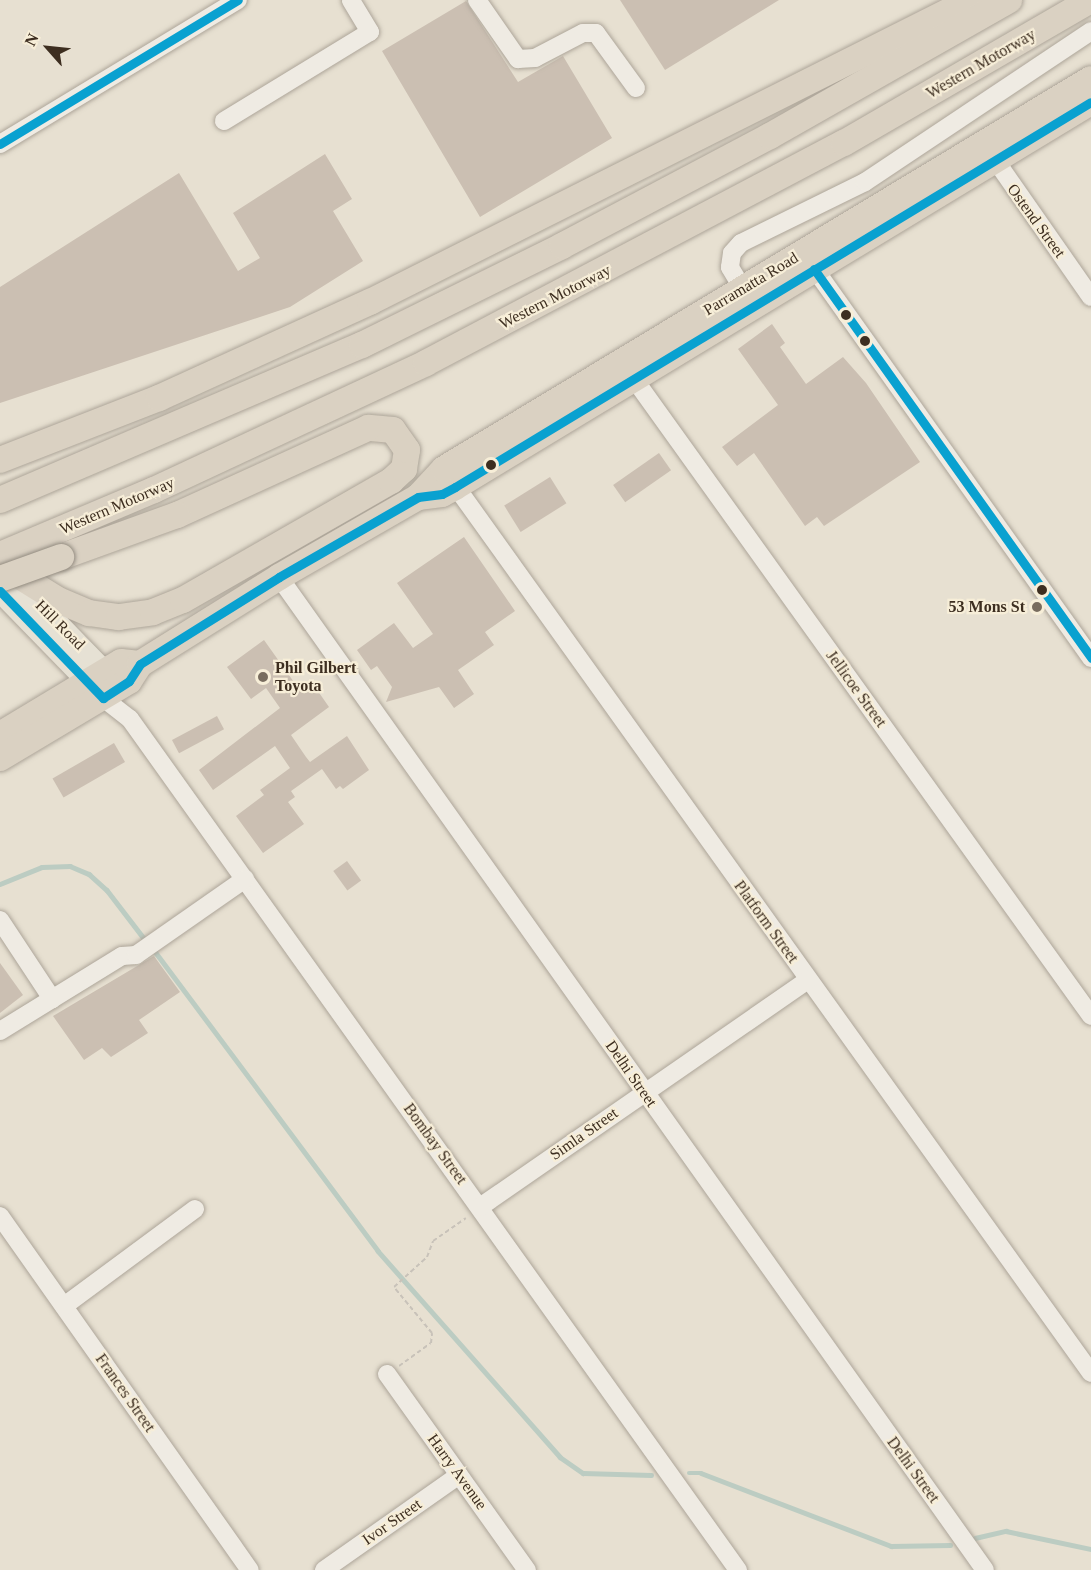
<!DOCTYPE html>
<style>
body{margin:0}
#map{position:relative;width:1091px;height:1570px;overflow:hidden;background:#e7e0d1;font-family:"Times New Roman",serif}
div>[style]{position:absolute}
.stream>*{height:4.5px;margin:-2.25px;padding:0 2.25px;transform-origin:2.25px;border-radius:2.25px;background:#bcccc2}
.building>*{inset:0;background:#cbbfb2;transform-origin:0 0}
.path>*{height:2px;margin-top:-1px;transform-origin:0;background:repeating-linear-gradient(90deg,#c8c2b9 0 4.5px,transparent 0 7.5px)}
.roads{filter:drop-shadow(0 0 2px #ada599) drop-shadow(0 0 2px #ada599)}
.minor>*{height:18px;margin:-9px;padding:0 9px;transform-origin:9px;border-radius:9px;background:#efebe3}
.major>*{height:22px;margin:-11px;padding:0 11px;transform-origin:11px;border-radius:11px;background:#e6e1d4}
.highway>*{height:26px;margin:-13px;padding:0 13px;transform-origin:13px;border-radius:13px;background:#dad1c2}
.bridges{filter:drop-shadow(0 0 2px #928b80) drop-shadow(0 0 2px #928b80)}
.highway-bridge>*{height:26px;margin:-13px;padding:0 13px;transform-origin:13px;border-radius:13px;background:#dad1c2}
.bus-1>*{height:9px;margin:-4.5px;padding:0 4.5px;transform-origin:4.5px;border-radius:4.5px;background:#09a1d0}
.dots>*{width:16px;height:16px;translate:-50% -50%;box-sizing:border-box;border:3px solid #f7eed8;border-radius:50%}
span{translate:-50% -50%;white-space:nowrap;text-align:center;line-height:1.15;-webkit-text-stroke:4.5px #f7eed8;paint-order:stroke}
.street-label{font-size:16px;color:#3d2e20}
.poi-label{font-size:16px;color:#3d2e20;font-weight:700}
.right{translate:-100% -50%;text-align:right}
.left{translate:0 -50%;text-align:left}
.north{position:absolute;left:18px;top:18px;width:60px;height:60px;-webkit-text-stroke:4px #f7eed8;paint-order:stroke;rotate:297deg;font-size:16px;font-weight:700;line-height:24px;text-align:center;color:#3d2e20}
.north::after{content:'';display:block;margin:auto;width:21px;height:27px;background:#3d2e20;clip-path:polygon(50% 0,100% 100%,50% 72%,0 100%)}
</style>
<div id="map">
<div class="stream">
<div style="left:0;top:884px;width:45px;rotate:-22deg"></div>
<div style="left:42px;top:867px;width:28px;rotate:-2deg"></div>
<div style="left:70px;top:866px;width:21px;rotate:23deg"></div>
<div style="left:89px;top:874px;width:24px;rotate:42deg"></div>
<div style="left:107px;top:890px;width:64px;rotate:52.6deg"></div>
<div style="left:154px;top:950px;width:375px;rotate:53.3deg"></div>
<div style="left:378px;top:1251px;width:275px;rotate:48.5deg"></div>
<div style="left:560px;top:1457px;width:28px;rotate:35deg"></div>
<div style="left:583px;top:1473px;width:68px;rotate:1.7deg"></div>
<div style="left:689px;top:1473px;width:12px"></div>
<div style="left:701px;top:1473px;width:204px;rotate:21deg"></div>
<div style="left:891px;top:1546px;width:59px;rotate:-1deg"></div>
<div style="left:975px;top:1538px;width:32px;rotate:-13deg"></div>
<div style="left:1006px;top:1531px;width:87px;rotate:12deg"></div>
</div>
<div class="building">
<div style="clip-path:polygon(620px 0,779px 0,665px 70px)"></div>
<div style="clip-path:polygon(466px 1px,518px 82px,563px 56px,612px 138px,480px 217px,382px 51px)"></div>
<div style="clip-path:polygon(325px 154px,352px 199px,333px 211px,363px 261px,290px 307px,0 403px,0 287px,179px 173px,238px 271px,260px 258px,233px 213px)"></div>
<div style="clip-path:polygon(772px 324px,785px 343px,780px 347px,806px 384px,843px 357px,866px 383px,920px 462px,824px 526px,817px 517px,805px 526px,754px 453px,737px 466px,722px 447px,778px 405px,738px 349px)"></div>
<div style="left:659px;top:453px;width:21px;height:56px;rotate:55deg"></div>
<div style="left:550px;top:477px;width:31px;height:54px;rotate:58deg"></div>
<div style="clip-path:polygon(464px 537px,515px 611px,485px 632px,494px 645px,458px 670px,474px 694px,454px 708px,439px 687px,386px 702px,392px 687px,377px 666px,371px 670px,357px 650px,394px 623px,413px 648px,433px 634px,397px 583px)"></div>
<div style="clip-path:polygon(264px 640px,301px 692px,313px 684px,329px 707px,291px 735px,306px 757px,310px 762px,347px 736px,369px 770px,343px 789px,340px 786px,336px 789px,322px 769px,291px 791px,295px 797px,288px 802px,304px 824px,263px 853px,236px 816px,264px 795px,260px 790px,290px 768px,275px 746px,213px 790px,199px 770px,280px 708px,266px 688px,251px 699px,227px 667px)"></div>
<div style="left:217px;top:716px;width:15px;height:51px;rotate:62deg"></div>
<div style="left:114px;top:743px;width:22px;height:71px;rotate:60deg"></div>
<div style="left:347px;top:861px;width:24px;height:17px;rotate:54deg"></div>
<div style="clip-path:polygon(154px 956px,180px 992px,139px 1020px,148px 1033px,111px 1057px,102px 1048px,84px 1060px,53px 1016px)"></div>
<div style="clip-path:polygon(0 963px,23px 995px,0 1013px)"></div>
</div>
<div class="path">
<div style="left:399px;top:1366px;width:39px;rotate:-36deg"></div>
<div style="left:431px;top:1343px;width:10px;rotate:-84deg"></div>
<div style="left:432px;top:1333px;width:60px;rotate:-129.6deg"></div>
<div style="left:394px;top:1287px;width:45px;rotate:-42.3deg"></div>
<div style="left:427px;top:1257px;width:17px;rotate:-69deg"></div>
<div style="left:433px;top:1241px;width:40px;rotate:-34.9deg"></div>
</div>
<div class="roads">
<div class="minor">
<div style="left:477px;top:0;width:72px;rotate:55.2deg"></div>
<div style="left:518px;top:59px;width:17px;rotate:-3deg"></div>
<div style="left:535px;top:58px;width:54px;rotate:-27.5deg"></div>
<div style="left:583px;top:33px;width:13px"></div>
<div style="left:596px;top:33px;width:68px;rotate:54deg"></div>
<div style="left:224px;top:121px;width:171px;rotate:-31.4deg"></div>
<div style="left:370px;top:32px;width:37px;rotate:-121deg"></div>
<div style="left:0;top:144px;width:278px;rotate:-31.2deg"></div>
<div style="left:989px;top:151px;width:178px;rotate:55.1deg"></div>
<div style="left:809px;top:261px;width:487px;rotate:54.6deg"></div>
<div style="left:749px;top:299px;width:37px;rotate:-121deg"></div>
<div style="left:730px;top:267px;width:14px;rotate:-82deg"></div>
<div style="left:732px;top:253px;width:13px;rotate:-48deg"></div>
<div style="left:741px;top:243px;width:138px;rotate:-26.2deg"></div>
<div style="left:865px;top:182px;width:272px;rotate:-33.7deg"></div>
<div style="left:627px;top:369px;width:796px;rotate:54.35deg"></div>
<div style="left:449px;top:477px;width:1102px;rotate:54.38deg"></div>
<div style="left:279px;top:577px;width:1218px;rotate:54.59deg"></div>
<div style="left:103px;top:698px;width:34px;rotate:38deg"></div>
<div style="left:130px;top:719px;width:1046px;rotate:54.46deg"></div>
<div style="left:0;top:920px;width:95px;rotate:56.6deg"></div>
<div style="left:52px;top:999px;width:61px;rotate:148.4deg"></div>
<div style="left:52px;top:999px;width:82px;rotate:-31.6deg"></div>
<div style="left:122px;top:956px;width:14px;rotate:-4deg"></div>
<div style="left:136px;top:955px;width:133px;rotate:-34.9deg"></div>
<div style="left:480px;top:1207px;width:399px;rotate:-34.7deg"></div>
<div style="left:0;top:1216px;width:433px;rotate:54.8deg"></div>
<div style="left:64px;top:1306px;width:163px;rotate:-36.5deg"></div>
<div style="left:387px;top:1374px;width:241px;rotate:54.5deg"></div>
<div style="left:324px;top:1570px;width:165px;rotate:-35.1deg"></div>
</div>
<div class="major">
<div style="left:16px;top:581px;width:144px;rotate:45.8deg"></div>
<div style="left:0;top:591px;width:144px;rotate:45.8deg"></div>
</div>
<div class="highway">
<div style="left:0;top:460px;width:171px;rotate:-21.3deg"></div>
<div style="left:159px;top:398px;width:232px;rotate:-24.5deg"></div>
<div style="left:370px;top:302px;width:673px;rotate:-26.68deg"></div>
<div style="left:418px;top:497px;width:24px;rotate:-7deg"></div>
<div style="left:442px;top:494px;width:15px;rotate:-28deg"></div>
<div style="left:455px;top:487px;width:743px;rotate:-31.19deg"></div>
<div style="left:0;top:500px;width:394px;rotate:-23.2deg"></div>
<div style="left:362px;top:345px;width:223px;rotate:-26.3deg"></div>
<div style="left:562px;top:246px;width:235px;rotate:-27.9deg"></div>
<div style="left:770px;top:136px;width:275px;rotate:-29.6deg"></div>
<div style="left:0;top:555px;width:167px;rotate:-22.9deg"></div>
<div style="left:154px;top:490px;width:300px;rotate:-25deg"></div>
<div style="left:426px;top:363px;width:472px;rotate:-27.8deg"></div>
<div style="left:844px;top:143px;width:285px;rotate:-30.1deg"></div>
<div style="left:0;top:564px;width:68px;rotate:31.8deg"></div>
<div style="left:58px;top:600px;width:34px;rotate:23deg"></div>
<div style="left:89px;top:613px;width:30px;rotate:8deg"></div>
<div style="left:119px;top:617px;width:34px;rotate:-8deg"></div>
<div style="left:153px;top:612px;width:32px;rotate:-22deg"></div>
<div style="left:183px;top:600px;width:240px;rotate:-29.8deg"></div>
<div style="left:391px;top:481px;width:18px;rotate:-43deg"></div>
<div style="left:404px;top:469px;width:19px;rotate:-81deg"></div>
<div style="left:407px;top:450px;width:24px;rotate:-125deg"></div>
<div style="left:393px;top:430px;width:25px;rotate:-175deg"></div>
<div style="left:368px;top:428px;width:210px;rotate:155.5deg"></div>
<div style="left:177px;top:515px;width:123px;rotate:160.1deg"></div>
<div style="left:0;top:735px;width:141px;rotate:-31.1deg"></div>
<div style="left:121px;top:662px;width:19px;rotate:6deg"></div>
<div style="left:0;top:758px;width:150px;rotate:-30.8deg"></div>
<div style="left:129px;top:681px;width:20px;rotate:-57deg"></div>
<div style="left:140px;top:664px;width:164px;rotate:-32deg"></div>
<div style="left:279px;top:577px;width:160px;rotate:-29.9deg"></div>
<div style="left:418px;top:497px;width:38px;rotate:-47deg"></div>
<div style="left:444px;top:469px;width:755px;rotate:-31.08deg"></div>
</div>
</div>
<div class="bridges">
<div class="highway-bridge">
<div style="left:0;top:579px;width:65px;rotate:-19.8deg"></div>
</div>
</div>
<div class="bus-1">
<div style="left:0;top:144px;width:278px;rotate:-31.2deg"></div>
<div style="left:814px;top:269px;width:478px;rotate:54.5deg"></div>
<div style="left:0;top:591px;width:149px;rotate:46.1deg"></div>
<div style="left:103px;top:698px;width:31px;rotate:-33deg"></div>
<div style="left:129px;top:681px;width:20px;rotate:-57deg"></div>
<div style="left:140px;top:664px;width:164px;rotate:-32deg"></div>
<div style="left:279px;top:577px;width:160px;rotate:-29.9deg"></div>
<div style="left:418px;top:497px;width:24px;rotate:-7deg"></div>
<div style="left:442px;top:494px;width:15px;rotate:-28deg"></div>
<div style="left:455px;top:487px;width:743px;rotate:-31.19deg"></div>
</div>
<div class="dots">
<div style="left:846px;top:315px;background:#3d2e20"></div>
<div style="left:865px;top:341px;background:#3d2e20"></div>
<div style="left:491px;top:465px;background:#3d2e20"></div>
<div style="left:1042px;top:590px;background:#3d2e20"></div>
<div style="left:1037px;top:607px;background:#786c5e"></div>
<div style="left:263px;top:677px;background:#786c5e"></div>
</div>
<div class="street-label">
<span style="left:981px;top:64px;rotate:-30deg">Western Motorway</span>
<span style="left:1036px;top:221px;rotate:54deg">Ostend Street</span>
<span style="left:751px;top:284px;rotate:-31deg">Parramatta Road</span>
<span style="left:555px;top:297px;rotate:-27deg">Western Motorway</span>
<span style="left:117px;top:506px;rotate:-23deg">Western Motorway</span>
<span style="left:60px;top:625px;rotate:45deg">Hill Road</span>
<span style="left:856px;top:689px;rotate:54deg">Jellicoe Street</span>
<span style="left:766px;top:922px;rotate:54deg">Platform Street</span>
<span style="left:631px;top:1074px;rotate:55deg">Delhi Street</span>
<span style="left:584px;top:1134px;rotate:-35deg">Simla Street</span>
<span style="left:435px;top:1144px;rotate:54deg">Bombay Street</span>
<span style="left:125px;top:1393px;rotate:55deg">Frances Street</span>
<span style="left:913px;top:1470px;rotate:54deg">Delhi Street</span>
<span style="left:457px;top:1472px;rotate:54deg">Harry Avenue</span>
<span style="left:392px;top:1522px;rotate:-35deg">Ivor Street</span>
</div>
<div class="poi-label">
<span class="right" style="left:1025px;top:607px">53 Mons St</span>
<span class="left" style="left:275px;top:677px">Phil Gilbert<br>Toyota</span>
</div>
<div class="north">N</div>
</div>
